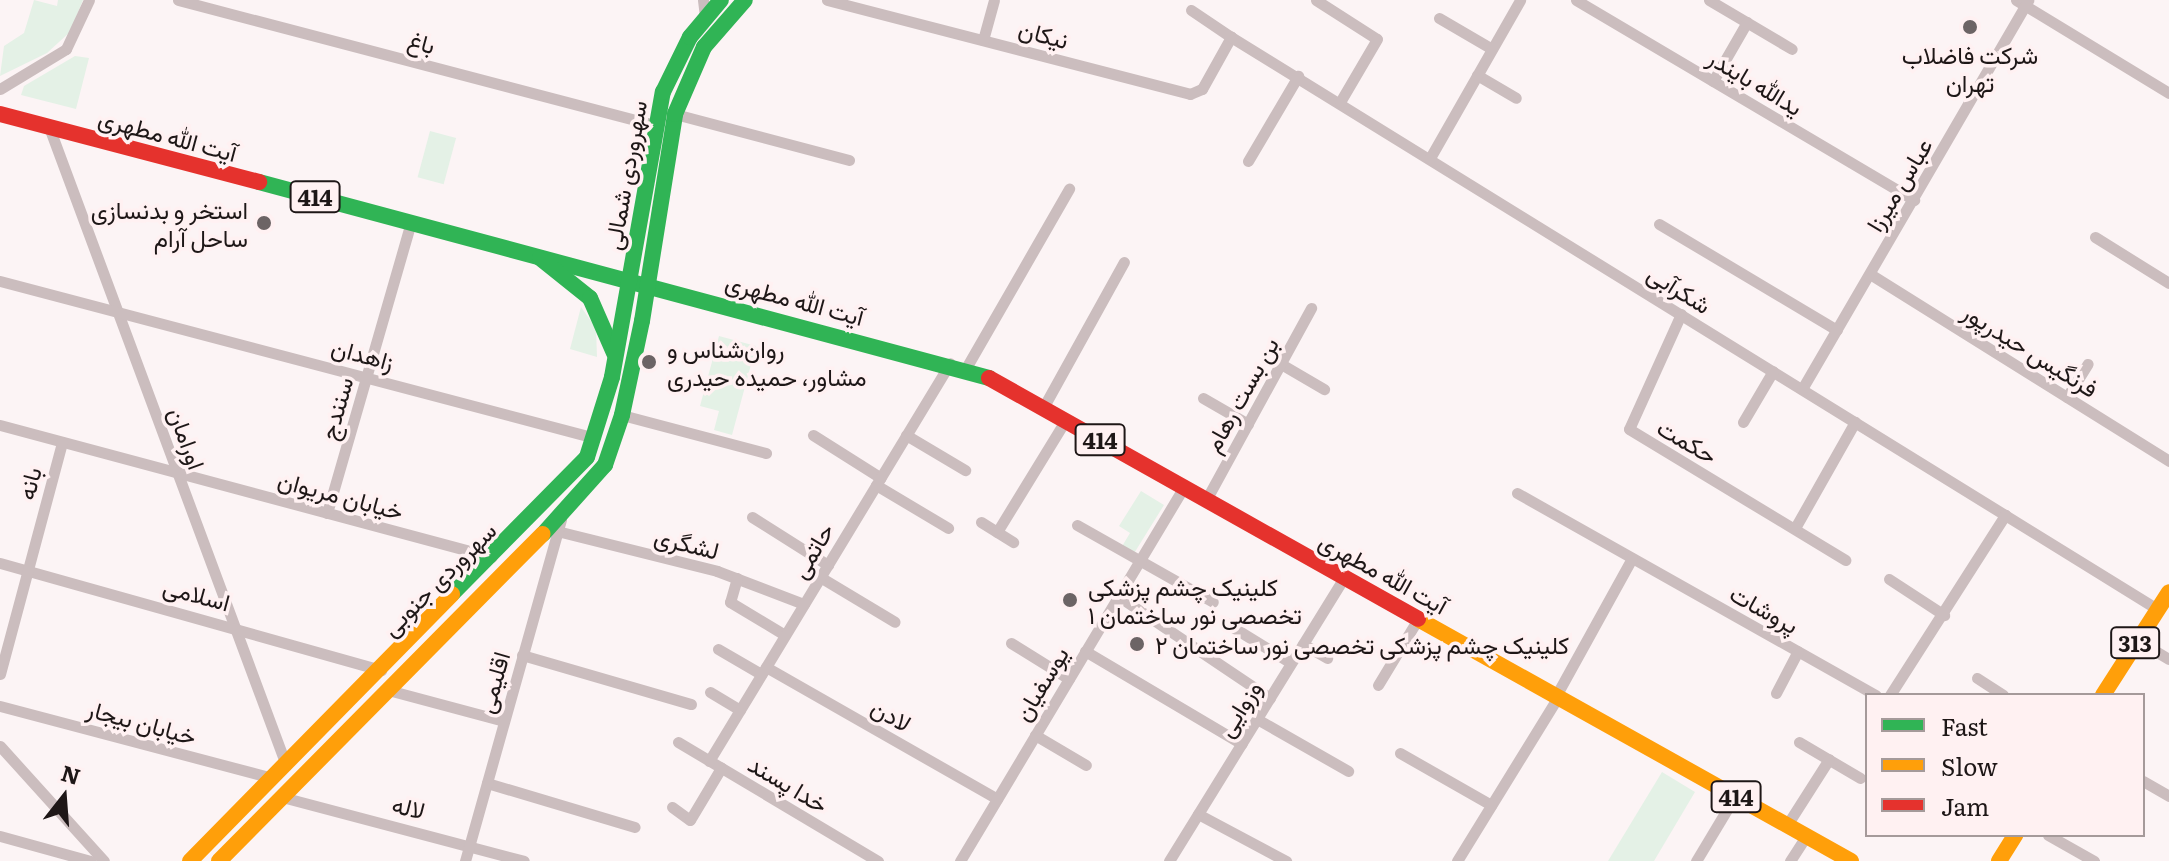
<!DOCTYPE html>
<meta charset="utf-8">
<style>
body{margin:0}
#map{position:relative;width:2169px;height:861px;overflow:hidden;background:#fcf4f5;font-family:Literata,Vazirmatn,serif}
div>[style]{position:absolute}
.green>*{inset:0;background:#e4f1e6;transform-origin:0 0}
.street>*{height:11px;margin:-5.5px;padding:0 5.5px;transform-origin:5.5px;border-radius:5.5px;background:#cbbdbe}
.fast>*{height:16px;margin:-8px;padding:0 8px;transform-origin:8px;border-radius:8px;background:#30b455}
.slow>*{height:16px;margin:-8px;padding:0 8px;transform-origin:8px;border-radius:8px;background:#ff9f0a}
.jam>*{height:16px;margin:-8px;padding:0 8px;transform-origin:8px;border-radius:8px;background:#e5322d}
.dots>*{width:22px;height:22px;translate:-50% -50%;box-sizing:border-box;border:4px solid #fff1f2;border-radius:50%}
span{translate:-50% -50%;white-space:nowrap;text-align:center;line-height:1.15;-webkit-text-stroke:7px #fff1f2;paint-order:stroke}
.shield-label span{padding:2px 6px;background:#fff1f2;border:2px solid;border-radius:6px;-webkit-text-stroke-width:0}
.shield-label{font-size:22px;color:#1e1717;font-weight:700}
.street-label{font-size:24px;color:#1e1717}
.poi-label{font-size:24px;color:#1e1717}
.right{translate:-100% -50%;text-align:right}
.left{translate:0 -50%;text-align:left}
.legend{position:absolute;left:1865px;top:693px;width:280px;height:144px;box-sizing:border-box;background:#fff1f2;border:2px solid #a59a9a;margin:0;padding:10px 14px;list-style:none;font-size:24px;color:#1e1717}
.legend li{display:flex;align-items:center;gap:16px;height:40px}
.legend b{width:40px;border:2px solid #a59a9a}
.north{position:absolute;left:24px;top:757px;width:80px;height:80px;-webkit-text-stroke:6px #fff1f2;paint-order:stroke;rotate:17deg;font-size:22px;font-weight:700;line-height:32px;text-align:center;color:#1e1717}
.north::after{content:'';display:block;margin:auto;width:28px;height:36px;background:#1e1717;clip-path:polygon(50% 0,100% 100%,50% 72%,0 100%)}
</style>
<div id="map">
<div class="green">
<div style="clip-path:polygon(34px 0,57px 6px,58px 0,83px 0,70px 32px,47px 53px,0 76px,4px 46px,24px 33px)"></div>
<div style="clip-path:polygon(75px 56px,89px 58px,76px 109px,21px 95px,24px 86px)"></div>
<div style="left:430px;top:131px;width:27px;height:48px;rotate:15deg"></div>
<div style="clip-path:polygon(581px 307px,596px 328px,597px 357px,570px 349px)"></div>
<div style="clip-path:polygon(719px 336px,756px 346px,732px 435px,714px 430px,719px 411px,700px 406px)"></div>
<div style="clip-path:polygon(1141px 491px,1164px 505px,1133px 555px,1121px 548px,1130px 533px,1119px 526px)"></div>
<div style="clip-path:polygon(1662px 772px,1695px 792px,1654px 861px,1608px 861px)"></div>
</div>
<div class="street">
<div style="left:178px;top:0;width:493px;rotate:14.7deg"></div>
<div style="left:703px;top:0;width:16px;rotate:83deg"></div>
<div style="left:827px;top:0;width:375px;rotate:14.5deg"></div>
<div style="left:1190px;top:94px;width:13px;rotate:-23deg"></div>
<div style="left:1202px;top:89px;width:60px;rotate:-60.9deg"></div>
<div style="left:1231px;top:37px;width:1088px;rotate:31.7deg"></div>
<div style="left:1316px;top:0;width:72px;rotate:32.6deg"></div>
<div style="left:1377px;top:39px;width:73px;rotate:120.4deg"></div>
<div style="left:1576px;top:0;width:393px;rotate:30.6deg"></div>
<div style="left:1709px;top:0;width:96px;rotate:30.6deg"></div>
<div style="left:2016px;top:0;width:179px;rotate:31.3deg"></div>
<div style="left:1191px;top:10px;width:48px;rotate:34deg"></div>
<div style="left:1439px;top:18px;width:61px;rotate:30.3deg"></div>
<div style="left:983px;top:40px;width:41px;rotate:-74.6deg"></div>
<div style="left:1477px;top:75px;width:45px;rotate:30.5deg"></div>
<div style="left:1713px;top:81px;width:68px;rotate:-60deg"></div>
<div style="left:0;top:89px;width:77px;rotate:-31.2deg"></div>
<div style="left:66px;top:49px;width:54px;rotate:-64.9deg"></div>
<div style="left:675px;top:114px;width:180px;rotate:14.8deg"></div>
<div style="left:49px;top:127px;width:681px;rotate:69.62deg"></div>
<div style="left:1430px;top:158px;width:182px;rotate:-60.3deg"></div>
<div style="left:1248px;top:161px;width:99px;rotate:-59.5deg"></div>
<div style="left:1659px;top:224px;width:207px;rotate:30.8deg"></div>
<div style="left:2095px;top:237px;width:87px;rotate:31.9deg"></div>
<div style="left:1870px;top:274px;width:353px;rotate:32deg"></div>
<div style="left:0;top:281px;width:615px;rotate:14.78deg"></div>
<div style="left:1681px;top:314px;width:126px;rotate:114.3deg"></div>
<div style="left:1629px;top:429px;width:253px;rotate:31.2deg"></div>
<div style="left:1281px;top:364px;width:50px;rotate:30.2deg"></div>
<div style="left:966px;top:368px;width:207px;rotate:-60.1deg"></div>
<div style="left:1802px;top:389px;width:450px;rotate:-59.8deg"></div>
<div style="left:2067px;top:397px;width:39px;rotate:-58deg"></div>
<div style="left:1203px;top:398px;width:52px;rotate:30deg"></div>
<div style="left:1043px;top:408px;width:167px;rotate:-61deg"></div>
<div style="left:622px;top:415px;width:149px;rotate:14.8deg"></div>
<div style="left:1743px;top:422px;width:59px;rotate:-59.5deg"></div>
<div style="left:0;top:425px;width:509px;rotate:15.02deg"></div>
<div style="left:813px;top:435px;width:80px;rotate:32.3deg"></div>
<div style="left:906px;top:435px;width:69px;rotate:30.7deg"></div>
<div style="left:876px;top:485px;width:84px;rotate:30.8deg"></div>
<div style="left:1517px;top:493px;width:412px;rotate:29.4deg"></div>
<div style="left:1206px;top:500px;width:219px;rotate:-61.3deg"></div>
<div style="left:327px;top:513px;width:303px;rotate:-73.9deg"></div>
<div style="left:752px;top:517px;width:90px;rotate:32.3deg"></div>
<div style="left:981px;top:522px;width:38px;rotate:32deg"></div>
<div style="left:1077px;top:525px;width:156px;rotate:29.5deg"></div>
<div style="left:1795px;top:528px;width:122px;rotate:-60.5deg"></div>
<div style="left:557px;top:531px;width:165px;rotate:14deg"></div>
<div style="left:717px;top:571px;width:93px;rotate:20.8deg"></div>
<div style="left:997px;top:532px;width:130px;rotate:-58.5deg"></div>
<div style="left:0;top:563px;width:396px;rotate:15.7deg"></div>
<div style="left:820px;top:577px;width:87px;rotate:31deg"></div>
<div style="left:737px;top:578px;width:25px;rotate:106deg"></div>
<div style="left:730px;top:602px;width:64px;rotate:31deg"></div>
<div style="left:1889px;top:579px;width:66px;rotate:33.2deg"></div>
<div style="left:1118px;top:596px;width:183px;rotate:33.9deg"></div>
<div style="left:1226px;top:623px;width:76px;rotate:31.6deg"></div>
<div style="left:2137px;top:640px;width:37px;rotate:31deg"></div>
<div style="left:1011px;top:643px;width:68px;rotate:31.8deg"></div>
<div style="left:1303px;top:644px;width:28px;rotate:30deg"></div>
<div style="left:718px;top:649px;width:50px;rotate:30.2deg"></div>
<div style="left:1085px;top:651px;width:182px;rotate:30.6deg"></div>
<div style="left:522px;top:655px;width:176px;rotate:16.2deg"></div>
<div style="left:766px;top:667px;width:266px;rotate:29.7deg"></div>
<div style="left:0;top:674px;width:240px;rotate:-75deg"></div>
<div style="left:1977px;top:678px;width:31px;rotate:33deg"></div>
<div style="left:1378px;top:685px;width:77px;rotate:-58.8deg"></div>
<div style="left:388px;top:690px;width:120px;rotate:15deg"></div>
<div style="left:710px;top:692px;width:35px;rotate:31deg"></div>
<div style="left:1776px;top:693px;width:47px;rotate:-62.4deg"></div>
<div style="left:1557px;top:694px;width:155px;rotate:-61.1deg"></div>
<div style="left:1890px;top:695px;width:214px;rotate:-57.4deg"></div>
<div style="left:0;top:706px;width:282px;rotate:14.8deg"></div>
<div style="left:1257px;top:719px;width:105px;rotate:29.7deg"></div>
<div style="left:1035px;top:735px;width:59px;rotate:30.5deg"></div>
<div style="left:678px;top:742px;width:233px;rotate:30.8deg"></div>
<div style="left:1799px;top:742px;width:71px;rotate:30.5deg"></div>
<div style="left:0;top:746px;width:155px;rotate:47.9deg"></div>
<div style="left:1400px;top:753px;width:105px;rotate:29.7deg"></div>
<div style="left:709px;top:761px;width:465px;rotate:-58.8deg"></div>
<div style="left:2143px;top:781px;width:30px;rotate:30deg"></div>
<div style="left:487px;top:783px;width:154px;rotate:16.6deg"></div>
<div style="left:282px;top:797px;width:250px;rotate:14.8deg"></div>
<div style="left:672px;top:807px;width:22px;rotate:36deg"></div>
<div style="left:690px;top:820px;width:61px;rotate:-59.2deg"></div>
<div style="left:1198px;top:814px;width:100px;rotate:28.1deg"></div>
<div style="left:1787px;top:825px;width:78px;rotate:-57.5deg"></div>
<div style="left:2048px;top:835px;width:53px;rotate:29.5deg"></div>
<div style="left:0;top:836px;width:94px;rotate:15.4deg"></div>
<div style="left:465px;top:861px;width:355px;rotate:-74.3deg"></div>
<div style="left:960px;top:861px;width:436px;rotate:-59.1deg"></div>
<div style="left:1169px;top:861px;width:333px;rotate:-58.3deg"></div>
<div style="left:1457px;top:861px;width:189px;rotate:-58.4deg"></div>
<div style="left:1696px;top:861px;width:76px;rotate:-59deg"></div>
<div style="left:1790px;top:861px;width:30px;rotate:-57deg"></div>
</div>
<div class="fast">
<div style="left:259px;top:182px;width:756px;rotate:15.03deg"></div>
<div style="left:540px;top:258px;width:64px;rotate:38.7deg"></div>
<div style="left:590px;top:298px;width:60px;rotate:66.4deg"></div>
<div style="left:543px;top:534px;width:93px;rotate:-48.1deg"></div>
<div style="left:605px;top:465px;width:53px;rotate:-71.2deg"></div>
<div style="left:622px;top:415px;width:96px;rotate:-78deg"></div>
<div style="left:642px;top:321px;width:210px;rotate:-80.9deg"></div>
<div style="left:675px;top:114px;width:73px;rotate:-66.6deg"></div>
<div style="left:704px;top:47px;width:62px;rotate:-48.9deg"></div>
<div style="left:452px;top:594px;width:192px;rotate:-45.4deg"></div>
<div style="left:587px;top:457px;width:84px;rotate:-72.6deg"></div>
<div style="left:612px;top:377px;width:290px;rotate:-79.9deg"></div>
<div style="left:663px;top:92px;width:61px;rotate:-63.9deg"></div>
<div style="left:690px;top:37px;width:48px;rotate:-50deg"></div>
</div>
<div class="slow">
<div style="left:1418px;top:619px;width:496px;rotate:29.2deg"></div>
<div style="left:2103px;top:695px;width:122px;rotate:-57.3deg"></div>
<div style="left:190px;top:861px;width:374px;rotate:-45.5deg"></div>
<div style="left:219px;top:861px;width:460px;rotate:-45.3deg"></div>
<div style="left:1999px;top:861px;width:31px;rotate:-58deg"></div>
</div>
<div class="jam">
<div style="left:0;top:114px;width:268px;rotate:14.7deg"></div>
<div style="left:989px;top:378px;width:492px;rotate:29.3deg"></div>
</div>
<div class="dots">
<div style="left:1970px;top:27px;background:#6c6465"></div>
<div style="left:264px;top:223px;background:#6c6465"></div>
<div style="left:649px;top:362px;background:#6c6465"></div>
<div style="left:1070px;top:600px;background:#6c6465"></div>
<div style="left:1137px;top:644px;background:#6c6465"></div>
</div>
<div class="shield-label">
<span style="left:315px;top:197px">414</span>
<span style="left:1100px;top:440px">414</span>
<span style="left:2135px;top:643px">313</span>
<span style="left:1736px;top:797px">414</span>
</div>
<div class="street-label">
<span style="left:1044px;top:33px;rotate:15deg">نیکان</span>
<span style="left:422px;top:41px;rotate:15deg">باغ</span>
<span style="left:1756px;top:81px;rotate:31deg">یدالله بایندر</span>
<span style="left:168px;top:134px;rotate:15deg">آیت الله مطهری</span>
<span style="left:624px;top:175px;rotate:-80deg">سهروردی شمالی</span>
<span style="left:1898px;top:184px;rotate:-59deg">عباس میرزا</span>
<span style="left:1680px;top:288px;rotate:32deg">شکرآبی</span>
<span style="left:795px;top:298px;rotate:15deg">آیت الله مطهری</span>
<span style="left:2031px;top:349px;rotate:32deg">فرنگیس حیدرپور</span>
<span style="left:363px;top:353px;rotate:15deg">زاهدان</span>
<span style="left:1240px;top:394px;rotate:-61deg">بن بست رهام</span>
<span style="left:335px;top:408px;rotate:-74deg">سنندج</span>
<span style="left:188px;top:438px;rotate:70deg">اورامان</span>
<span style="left:1688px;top:440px;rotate:30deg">حکمت</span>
<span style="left:28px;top:483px;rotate:-75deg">بانه</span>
<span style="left:341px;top:494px;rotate:15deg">خیابان مریوان</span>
<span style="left:687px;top:542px;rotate:14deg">لشگری</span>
<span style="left:811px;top:550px;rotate:-59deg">حاتمی</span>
<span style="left:1384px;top:572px;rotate:29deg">آیت الله مطهری</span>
<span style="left:438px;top:578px;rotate:-45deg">سهروردی جنوبی</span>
<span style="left:197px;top:593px;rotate:15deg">اسلامی</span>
<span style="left:1765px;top:608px;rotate:29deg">پروشات</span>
<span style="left:492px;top:682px;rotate:-74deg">اقلیمی</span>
<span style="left:1040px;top:683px;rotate:-59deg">یوسفیان</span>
<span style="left:1238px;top:708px;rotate:-58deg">وزوایی</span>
<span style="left:892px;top:714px;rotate:30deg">لادن</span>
<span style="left:142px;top:721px;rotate:15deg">خیابان بیجار</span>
<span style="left:789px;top:783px;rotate:31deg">خدا پسند</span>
<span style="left:409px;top:806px;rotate:14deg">لاله</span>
</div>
<div class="poi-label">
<span style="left:1970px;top:68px">شرکت فاضلاب<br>تهران</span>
<span class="right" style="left:248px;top:223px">استخر و بدنسازی<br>ساحل آرام</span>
<span class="left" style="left:667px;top:362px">روان‌شناس و<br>مشاور، حمیده حیدری</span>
<span class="left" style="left:1088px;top:600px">کلینیک چشم پزشکی<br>تخصصی نور ساختمان ۱</span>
<span class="left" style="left:1155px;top:644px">کلینیک چشم پزشکی تخصصی نور ساختمان ۲</span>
</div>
<ul class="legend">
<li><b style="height:10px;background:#30b455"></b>Fast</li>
<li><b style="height:10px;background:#ff9f0a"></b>Slow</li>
<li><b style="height:10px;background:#e5322d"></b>Jam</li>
</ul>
<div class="north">N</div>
</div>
